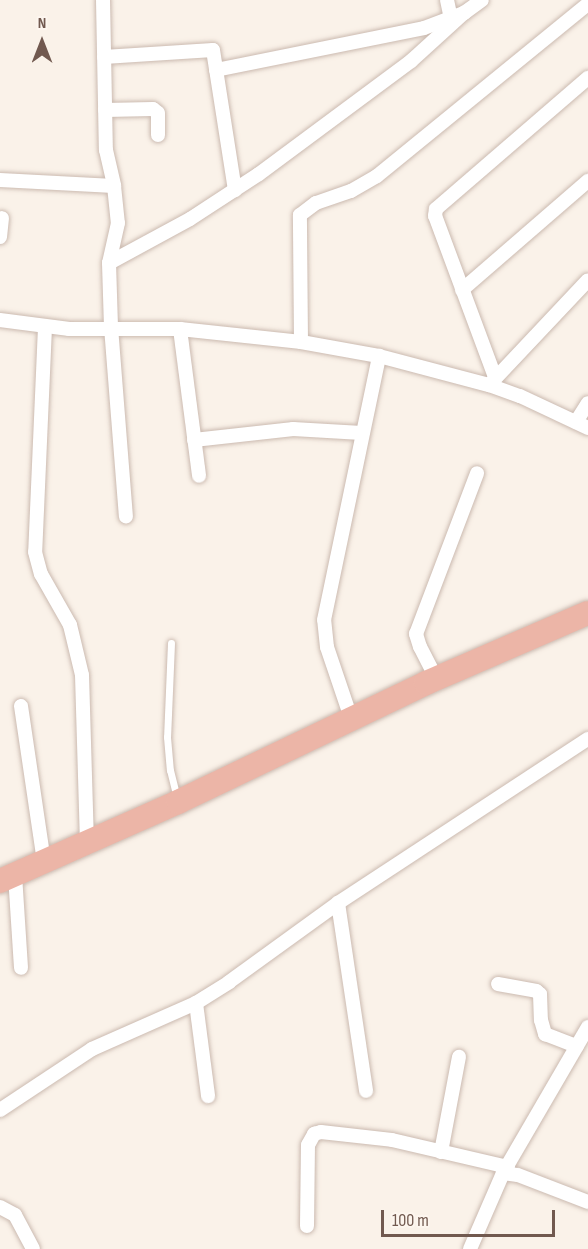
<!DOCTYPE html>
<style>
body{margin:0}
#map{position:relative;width:588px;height:1249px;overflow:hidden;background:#faf2e9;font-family:"Sofia Sans Condensed",sans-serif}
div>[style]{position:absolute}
.roads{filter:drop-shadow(0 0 2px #cbbab0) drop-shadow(0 0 2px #cbbab0)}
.lane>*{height:7px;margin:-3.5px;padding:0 3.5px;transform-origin:3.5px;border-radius:3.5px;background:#fff}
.street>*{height:14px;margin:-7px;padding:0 7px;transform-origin:7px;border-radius:7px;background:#fff}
.highway>*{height:24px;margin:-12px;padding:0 12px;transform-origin:12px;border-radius:12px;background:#ecb5a7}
span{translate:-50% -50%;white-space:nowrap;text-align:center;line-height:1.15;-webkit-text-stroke:5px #fdf6ef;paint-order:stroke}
.north{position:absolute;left:12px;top:12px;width:60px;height:60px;-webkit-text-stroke:4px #fdf6ef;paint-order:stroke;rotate:0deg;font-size:16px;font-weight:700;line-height:24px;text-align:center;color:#71594f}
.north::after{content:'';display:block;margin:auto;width:21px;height:27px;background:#71594f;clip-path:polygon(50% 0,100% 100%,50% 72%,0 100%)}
.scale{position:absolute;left:381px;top:1210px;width:174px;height:27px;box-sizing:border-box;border:3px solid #71594f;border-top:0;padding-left:8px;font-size:18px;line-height:21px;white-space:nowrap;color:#71594f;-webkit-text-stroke:4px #fdf6ef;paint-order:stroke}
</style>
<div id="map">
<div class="roads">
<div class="lane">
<div style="left:171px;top:643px;width:94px;rotate:92.4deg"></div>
<div style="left:167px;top:737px;width:33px;rotate:85deg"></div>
<div style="left:170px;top:770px;width:30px;rotate:76deg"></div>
</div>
<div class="street">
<div style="left:103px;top:0;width:150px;rotate:88.9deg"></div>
<div style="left:106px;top:150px;width:37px;rotate:77deg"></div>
<div style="left:114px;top:186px;width:37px;rotate:84deg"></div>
<div style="left:118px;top:223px;width:41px;rotate:102.7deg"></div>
<div style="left:109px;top:263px;width:64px;rotate:88.2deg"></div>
<div style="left:111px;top:327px;width:190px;rotate:85.5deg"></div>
<div style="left:447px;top:0;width:19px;rotate:78deg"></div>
<div style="left:104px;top:57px;width:109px;rotate:-3.7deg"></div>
<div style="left:213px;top:50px;width:142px;rotate:81.1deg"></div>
<div style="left:216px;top:70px;width:212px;rotate:-11.4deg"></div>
<div style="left:424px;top:28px;width:43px;rotate:-20.6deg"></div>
<div style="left:464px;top:13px;width:22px;rotate:-36deg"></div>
<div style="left:105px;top:110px;width:48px;rotate:-1.2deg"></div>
<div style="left:153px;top:109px;width:6px;rotate:39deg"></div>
<div style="left:158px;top:113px;width:22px;rotate:90deg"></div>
<div style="left:0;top:180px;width:114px;rotate:3deg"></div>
<div style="left:0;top:237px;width:19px;rotate:-84deg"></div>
<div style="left:109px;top:263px;width:92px;rotate:-28.5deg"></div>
<div style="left:190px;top:219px;width:82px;rotate:-33.1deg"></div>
<div style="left:259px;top:174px;width:189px;rotate:-36.6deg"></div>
<div style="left:411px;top:61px;width:72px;rotate:-42.2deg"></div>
<div style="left:462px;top:290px;width:167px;rotate:-40.9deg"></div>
<div style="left:0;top:320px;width:70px;rotate:7.4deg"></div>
<div style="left:69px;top:329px;width:111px"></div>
<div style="left:180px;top:329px;width:122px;rotate:6.1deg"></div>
<div style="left:301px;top:342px;width:79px;rotate:10.2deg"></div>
<div style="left:379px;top:356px;width:114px;rotate:14.8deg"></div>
<div style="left:489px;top:385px;width:33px;rotate:20deg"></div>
<div style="left:520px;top:396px;width:75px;rotate:25.2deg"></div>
<div style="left:45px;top:327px;width:225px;rotate:92.5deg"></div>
<div style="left:35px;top:552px;width:23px;rotate:75deg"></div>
<div style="left:41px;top:574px;width:59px;rotate:60.4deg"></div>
<div style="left:70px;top:625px;width:51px;rotate:76.5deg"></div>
<div style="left:82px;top:675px;width:167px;rotate:88.3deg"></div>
<div style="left:180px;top:329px;width:148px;rotate:82.6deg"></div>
<div style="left:301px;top:342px;width:127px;rotate:-90.5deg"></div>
<div style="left:300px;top:215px;width:20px;rotate:-37deg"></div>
<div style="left:316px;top:203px;width:37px;rotate:-19deg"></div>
<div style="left:351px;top:191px;width:30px;rotate:-30deg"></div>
<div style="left:377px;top:176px;width:272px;rotate:-39.2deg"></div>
<div style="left:495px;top:377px;width:172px;rotate:-110.4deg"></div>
<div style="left:435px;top:216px;width:7px;rotate:-82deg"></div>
<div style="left:436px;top:209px;width:201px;rotate:-40.8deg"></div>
<div style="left:491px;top:383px;width:141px;rotate:-46.7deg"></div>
<div style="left:576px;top:422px;width:22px;rotate:-58deg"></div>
<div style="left:194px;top:440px;width:100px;rotate:-6.3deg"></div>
<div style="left:293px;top:429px;width:69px;rotate:3.3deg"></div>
<div style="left:436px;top:678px;width:35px;rotate:-117deg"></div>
<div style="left:420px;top:647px;width:14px;rotate:-107deg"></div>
<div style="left:416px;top:634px;width:172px;rotate:-69.2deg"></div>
<div style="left:21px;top:706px;width:158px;rotate:81.6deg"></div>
<div style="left:351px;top:718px;width:75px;rotate:-108.7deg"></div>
<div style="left:327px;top:647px;width:27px;rotate:-96deg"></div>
<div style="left:324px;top:620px;width:270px;rotate:-78.2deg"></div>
<div style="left:15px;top:875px;width:93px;rotate:86.3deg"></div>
<div style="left:338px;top:903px;width:190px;rotate:81.5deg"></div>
<div style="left:498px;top:984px;width:39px;rotate:10deg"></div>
<div style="left:536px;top:991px;width:5px;rotate:37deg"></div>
<div style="left:540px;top:994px;width:26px;rotate:88deg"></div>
<div style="left:541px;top:1020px;width:15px;rotate:74deg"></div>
<div style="left:545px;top:1034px;width:34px;rotate:21deg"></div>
<div style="left:196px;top:1003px;width:94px;rotate:82.6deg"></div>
<div style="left:0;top:1110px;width:110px;rotate:-33.5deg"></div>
<div style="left:92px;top:1049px;width:114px;rotate:-23.9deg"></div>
<div style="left:196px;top:1003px;width:39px;rotate:-32deg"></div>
<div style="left:229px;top:982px;width:135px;rotate:-35.9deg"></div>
<div style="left:338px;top:903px;width:299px;rotate:-33.3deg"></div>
<div style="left:441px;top:1152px;width:97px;rotate:-79.3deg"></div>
<div style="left:503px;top:1173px;width:15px;rotate:8deg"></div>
<div style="left:518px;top:1175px;width:75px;rotate:21.1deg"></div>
<div style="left:0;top:1207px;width:17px;rotate:28deg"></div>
<div style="left:15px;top:1215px;width:38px;rotate:62deg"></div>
<div style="left:307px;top:1226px;width:81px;rotate:-89.3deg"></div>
<div style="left:308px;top:1145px;width:13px;rotate:-61deg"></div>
<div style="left:314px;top:1134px;width:7px;rotate:-16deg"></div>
<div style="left:321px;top:1132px;width:71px;rotate:6.4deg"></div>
<div style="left:392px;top:1140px;width:119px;rotate:13.1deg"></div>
<div style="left:470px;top:1249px;width:83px;rotate:-66.5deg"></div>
<div style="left:503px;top:1173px;width:169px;rotate:-59.8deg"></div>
</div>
<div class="highway">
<div style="left:0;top:881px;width:195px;rotate:-23.9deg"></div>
<div style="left:178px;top:802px;width:275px;rotate:-25.6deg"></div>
<div style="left:426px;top:683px;width:176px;rotate:-23.4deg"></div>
</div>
</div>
<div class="north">N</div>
<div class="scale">100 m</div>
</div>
